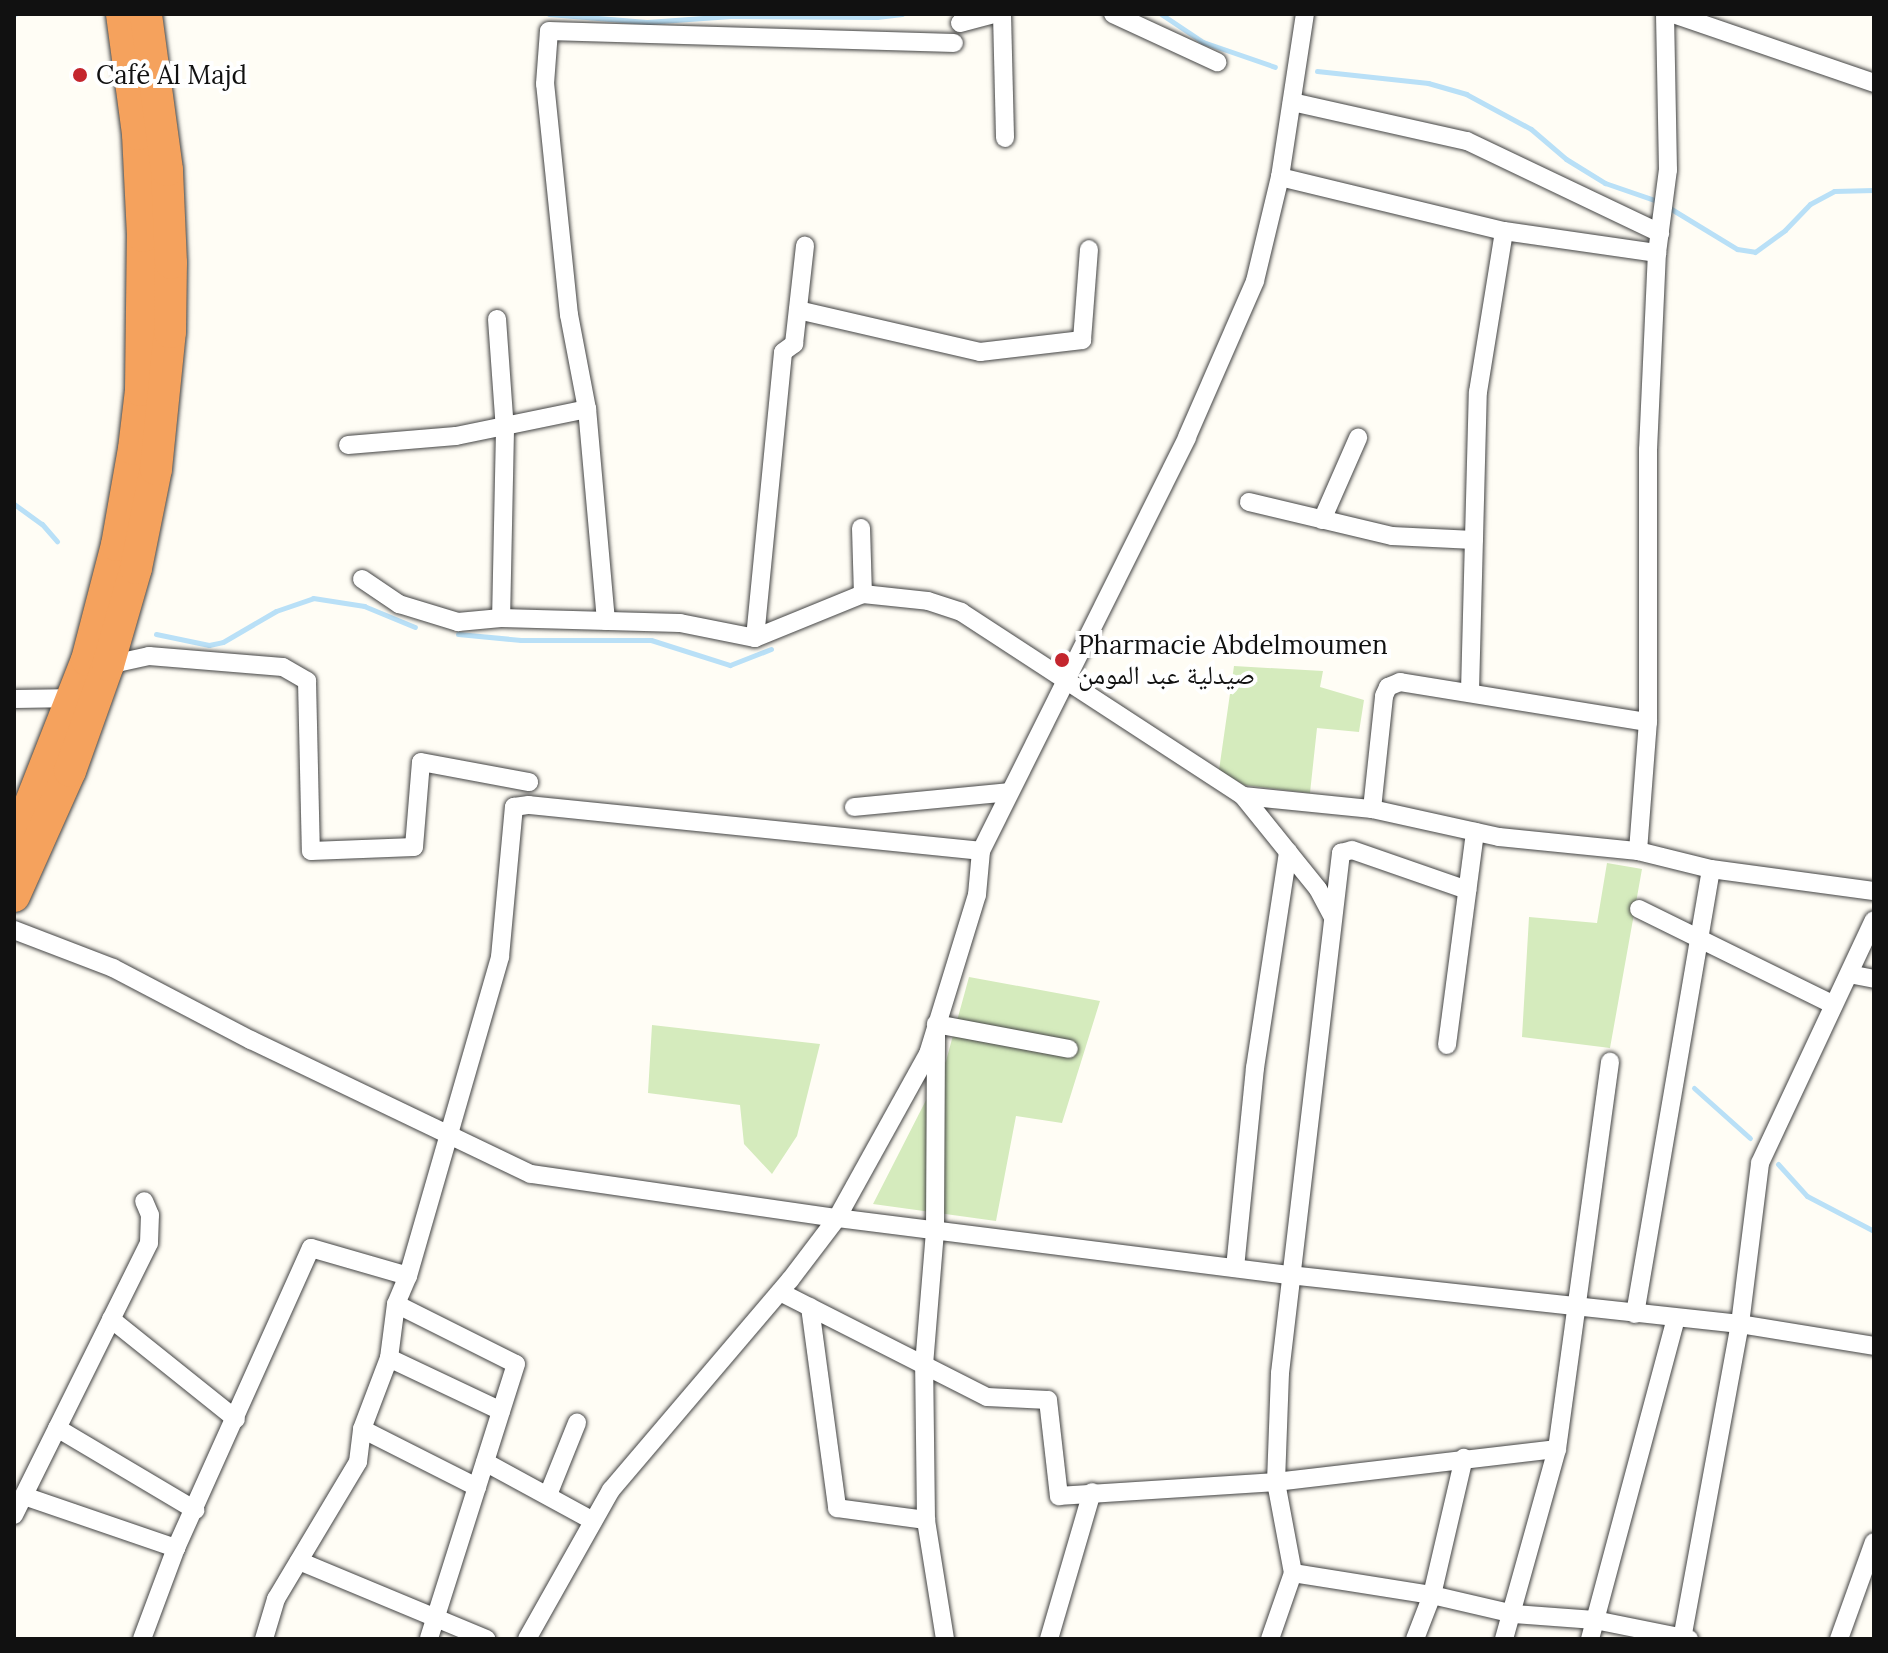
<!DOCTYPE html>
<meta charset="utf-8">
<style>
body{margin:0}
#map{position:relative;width:1888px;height:1653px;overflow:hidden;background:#fffdf5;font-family:Lora,"Noto Naskh Arabic",serif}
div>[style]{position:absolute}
.green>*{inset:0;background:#d5ebbd}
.stream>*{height:5px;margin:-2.5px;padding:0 2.5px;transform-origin:2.5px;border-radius:2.5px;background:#b9e0f7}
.roads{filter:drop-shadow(0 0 2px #444) drop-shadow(0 0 2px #444)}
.street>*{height:18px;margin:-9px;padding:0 9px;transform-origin:9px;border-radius:9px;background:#fff}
.highway>*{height:32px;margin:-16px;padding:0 16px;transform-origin:16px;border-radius:16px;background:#f5a25d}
.dots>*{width:22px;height:22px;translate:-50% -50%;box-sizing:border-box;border:4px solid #fff;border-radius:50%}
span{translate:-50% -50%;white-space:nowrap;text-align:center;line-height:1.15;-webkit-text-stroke:8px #fff;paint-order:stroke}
.poi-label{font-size:26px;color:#111}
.left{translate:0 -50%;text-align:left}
.frame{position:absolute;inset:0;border:16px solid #111;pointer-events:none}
</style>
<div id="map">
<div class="green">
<div style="clip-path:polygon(1234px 666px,1323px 671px,1320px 687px,1364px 700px,1359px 732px,1317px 728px,1310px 793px,1244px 785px,1219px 770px)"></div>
<div style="clip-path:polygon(1607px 863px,1642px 869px,1610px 1048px,1522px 1037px,1529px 917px,1597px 923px)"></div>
<div style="clip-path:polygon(969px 977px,1100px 1001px,1062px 1123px,1016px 1116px,996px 1221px,873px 1204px,946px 1061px)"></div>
<div style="clip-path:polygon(652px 1025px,820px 1044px,797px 1136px,772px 1174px,744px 1144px,740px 1105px,648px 1093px)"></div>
</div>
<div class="stream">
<div style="left:14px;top:14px;width:1px"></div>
<div style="left:549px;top:14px;width:98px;rotate:4.7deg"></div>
<div style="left:647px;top:22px;width:84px;rotate:-4.1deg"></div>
<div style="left:731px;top:16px;width:146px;rotate:0.4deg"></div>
<div style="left:877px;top:17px;width:25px;rotate:-7deg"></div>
<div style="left:1161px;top:14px;width:50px;rotate:33.7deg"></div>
<div style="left:1203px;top:42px;width:76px;rotate:19.1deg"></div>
<div style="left:1317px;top:71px;width:112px;rotate:6.2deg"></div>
<div style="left:1428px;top:83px;width:40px;rotate:16deg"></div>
<div style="left:1466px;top:94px;width:74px;rotate:28.3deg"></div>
<div style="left:1531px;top:129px;width:46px;rotate:40.6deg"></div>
<div style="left:1566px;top:159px;width:46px;rotate:31.6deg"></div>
<div style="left:1605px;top:183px;width:58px;rotate:19.1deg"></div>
<div style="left:1668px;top:207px;width:81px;rotate:31.3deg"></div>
<div style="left:1737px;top:249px;width:18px;rotate:9deg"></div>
<div style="left:1755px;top:252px;width:37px;rotate:-36deg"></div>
<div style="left:1785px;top:230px;width:36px;rotate:-46deg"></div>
<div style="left:1810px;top:204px;width:27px;rotate:-28deg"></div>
<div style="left:1834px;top:191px;width:40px;rotate:-1.4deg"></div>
<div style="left:14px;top:504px;width:34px;rotate:36deg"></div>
<div style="left:42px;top:524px;width:23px;rotate:49deg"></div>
<div style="left:156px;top:634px;width:54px;rotate:11.7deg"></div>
<div style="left:209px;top:645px;width:14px;rotate:-12deg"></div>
<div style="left:223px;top:642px;width:61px;rotate:-30.3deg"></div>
<div style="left:276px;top:611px;width:39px;rotate:-19deg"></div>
<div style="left:313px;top:598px;width:52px;rotate:8.9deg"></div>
<div style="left:364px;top:606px;width:55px;rotate:22.4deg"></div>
<div style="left:458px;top:634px;width:63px;rotate:5.4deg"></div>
<div style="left:521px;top:640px;width:130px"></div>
<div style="left:651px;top:640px;width:83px;rotate:17.6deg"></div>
<div style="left:730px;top:665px;width:44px;rotate:-21.3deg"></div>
<div style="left:1694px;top:1088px;width:75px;rotate:41.8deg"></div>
<div style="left:1778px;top:1164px;width:43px;rotate:47.8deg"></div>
<div style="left:1807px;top:1196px;width:76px;rotate:27.6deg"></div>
</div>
<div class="roads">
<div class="street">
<div style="left:1002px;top:14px;width:124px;rotate:88.6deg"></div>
<div style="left:1113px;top:14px;width:115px;rotate:24.8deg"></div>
<div style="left:1673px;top:14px;width:213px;rotate:18.9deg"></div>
<div style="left:960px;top:23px;width:34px;rotate:-15deg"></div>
<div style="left:1292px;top:102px;width:179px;rotate:12.6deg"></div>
<div style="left:1467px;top:141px;width:214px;rotate:25.5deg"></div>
<div style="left:1280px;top:177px;width:230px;rotate:13.6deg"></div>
<div style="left:1504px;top:231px;width:155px;rotate:8.2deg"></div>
<div style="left:798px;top:310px;width:187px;rotate:13deg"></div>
<div style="left:980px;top:352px;width:103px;rotate:-6.7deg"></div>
<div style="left:1082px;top:340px;width:91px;rotate:-85.6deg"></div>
<div style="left:497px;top:319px;width:111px;rotate:85.9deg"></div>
<div style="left:505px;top:430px;width:188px;rotate:91.2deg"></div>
<div style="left:348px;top:445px;width:108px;rotate:-4.8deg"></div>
<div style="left:456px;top:436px;width:134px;rotate:-11.6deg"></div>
<div style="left:1249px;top:502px;width:147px;rotate:13.4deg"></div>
<div style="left:1392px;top:536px;width:82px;rotate:2.8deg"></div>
<div style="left:1322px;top:520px;width:90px;rotate:-66.3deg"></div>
<div style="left:861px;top:528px;width:66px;rotate:88.3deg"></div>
<div style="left:362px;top:579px;width:45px;rotate:34deg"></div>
<div style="left:399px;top:604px;width:62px;rotate:17deg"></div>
<div style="left:458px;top:622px;width:43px;rotate:-5.3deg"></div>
<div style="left:501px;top:618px;width:179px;rotate:1.6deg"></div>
<div style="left:680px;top:623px;width:76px;rotate:11.3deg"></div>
<div style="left:755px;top:638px;width:117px;rotate:-22.2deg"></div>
<div style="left:863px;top:594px;width:65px;rotate:6.1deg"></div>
<div style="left:928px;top:601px;width:35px;rotate:18deg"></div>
<div style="left:961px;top:612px;width:337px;rotate:33.1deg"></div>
<div style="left:1243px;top:796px;width:119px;rotate:51.1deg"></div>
<div style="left:1318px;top:889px;width:30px;rotate:62deg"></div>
<div style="left:606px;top:621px;width:213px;rotate:-95.1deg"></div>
<div style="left:587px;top:409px;width:96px;rotate:-100.8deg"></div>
<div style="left:569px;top:315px;width:232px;rotate:-95.9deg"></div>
<div style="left:545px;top:84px;width:53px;rotate:-85.7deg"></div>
<div style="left:549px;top:31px;width:405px;rotate:1.7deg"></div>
<div style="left:755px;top:638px;width:287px;rotate:-84.4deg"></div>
<div style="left:783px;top:352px;width:14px;rotate:-36deg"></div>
<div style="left:794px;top:344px;width:99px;rotate:-83.6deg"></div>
<div style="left:108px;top:665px;width:42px;rotate:-12.4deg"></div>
<div style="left:149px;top:656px;width:134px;rotate:4.7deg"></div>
<div style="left:283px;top:667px;width:28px;rotate:30deg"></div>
<div style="left:307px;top:681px;width:170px;rotate:88.7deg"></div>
<div style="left:311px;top:851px;width:103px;rotate:-2.2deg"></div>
<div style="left:414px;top:847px;width:85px;rotate:-85.3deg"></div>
<div style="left:421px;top:762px;width:110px;rotate:10.5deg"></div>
<div style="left:1470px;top:691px;width:299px;rotate:-88.5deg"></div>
<div style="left:1478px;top:392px;width:163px;rotate:-80.8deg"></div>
<div style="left:14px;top:699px;width:65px;rotate:-0.9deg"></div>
<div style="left:1243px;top:796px;width:130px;rotate:5.8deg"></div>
<div style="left:1372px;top:809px;width:130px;rotate:12.4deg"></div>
<div style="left:1499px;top:837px;width:140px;rotate:5.8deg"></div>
<div style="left:1638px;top:851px;width:75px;rotate:13.9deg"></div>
<div style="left:1711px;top:869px;width:164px;rotate:7.7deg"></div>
<div style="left:854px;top:807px;width:156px;rotate:-5.5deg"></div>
<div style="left:1372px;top:809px;width:114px;rotate:-83.9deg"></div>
<div style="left:1384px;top:696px;width:10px;rotate:-66deg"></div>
<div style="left:1388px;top:687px;width:13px;rotate:-23deg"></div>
<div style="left:1400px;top:682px;width:251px;rotate:9.2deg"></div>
<div style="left:1648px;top:722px;width:272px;rotate:-90deg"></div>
<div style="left:1648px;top:450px;width:197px;rotate:-87.4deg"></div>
<div style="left:1657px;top:253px;width:84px;rotate:-82.5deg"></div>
<div style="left:1668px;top:170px;width:156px;rotate:-91.1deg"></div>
<div style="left:1638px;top:851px;width:129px;rotate:-85.6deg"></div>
<div style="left:1639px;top:909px;width:217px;rotate:26.2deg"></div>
<div style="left:14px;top:930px;width:106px;rotate:21deg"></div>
<div style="left:113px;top:968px;width:156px;rotate:27.6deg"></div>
<div style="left:251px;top:1040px;width:310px;rotate:25.6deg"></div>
<div style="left:531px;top:1174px;width:309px;rotate:8.2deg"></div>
<div style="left:837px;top:1218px;width:456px;rotate:7.2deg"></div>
<div style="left:1289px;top:1275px;width:454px;rotate:6.2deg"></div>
<div style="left:1740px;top:1324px;width:136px;rotate:9.3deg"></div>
<div style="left:1849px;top:974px;width:25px;rotate:11deg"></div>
<div style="left:1447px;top:1045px;width:215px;rotate:-82.5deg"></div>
<div style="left:1235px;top:1268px;width:201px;rotate:-84.3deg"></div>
<div style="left:1255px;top:1068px;width:219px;rotate:-81.3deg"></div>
<div style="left:780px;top:1292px;width:232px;rotate:26.9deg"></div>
<div style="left:987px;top:1397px;width:61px;rotate:2.8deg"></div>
<div style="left:1048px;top:1400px;width:97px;rotate:83.5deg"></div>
<div style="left:1059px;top:1496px;width:217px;rotate:-3.7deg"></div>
<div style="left:1276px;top:1482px;width:283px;rotate:-6.7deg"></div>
<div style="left:396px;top:1304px;width:134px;rotate:26.6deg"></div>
<div style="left:516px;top:1364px;width:288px;rotate:107.6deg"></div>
<div style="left:810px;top:1307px;width:203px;rotate:82.3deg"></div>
<div style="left:837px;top:1508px;width:90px;rotate:7.7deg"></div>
<div style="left:1635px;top:1314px;width:451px;rotate:-80.3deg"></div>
<div style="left:111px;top:1319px;width:160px;rotate:38.7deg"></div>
<div style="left:389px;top:1358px;width:124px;rotate:25.3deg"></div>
<div style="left:57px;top:1428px;width:161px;rotate:30.7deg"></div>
<div style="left:362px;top:1429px;width:129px;rotate:26.8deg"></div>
<div style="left:485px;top:1462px;width:123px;rotate:28.6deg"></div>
<div style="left:548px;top:1495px;width:78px;rotate:-68.1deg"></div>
<div style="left:24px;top:1496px;width:161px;rotate:18.9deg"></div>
<div style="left:14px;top:1515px;width:304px;rotate:-63.6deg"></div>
<div style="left:149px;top:1243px;width:28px;rotate:-88deg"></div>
<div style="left:150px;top:1215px;width:15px;rotate:-113deg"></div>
<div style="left:299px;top:1561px;width:203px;rotate:22.6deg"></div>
<div style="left:1293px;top:1573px;width:141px;rotate:9deg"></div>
<div style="left:1432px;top:1595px;width:84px;rotate:13deg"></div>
<div style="left:1514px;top:1614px;width:81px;rotate:4.2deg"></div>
<div style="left:1595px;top:1620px;width:96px;rotate:11.4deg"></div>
<div style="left:142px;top:1639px;width:97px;rotate:-69.5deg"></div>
<div style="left:176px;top:1548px;width:329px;rotate:-65.8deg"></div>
<div style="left:311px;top:1248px;width:101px;rotate:16.1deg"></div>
<div style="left:264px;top:1639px;width:42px;rotate:-73.3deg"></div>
<div style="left:276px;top:1599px;width:160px;rotate:-59.1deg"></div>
<div style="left:358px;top:1462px;width:33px;rotate:-83deg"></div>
<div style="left:362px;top:1429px;width:76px;rotate:-69.2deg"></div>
<div style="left:389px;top:1358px;width:54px;rotate:-82.6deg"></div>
<div style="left:396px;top:1304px;width:30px;rotate:-67deg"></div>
<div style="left:408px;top:1276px;width:332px;rotate:-73.9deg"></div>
<div style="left:500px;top:957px;width:151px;rotate:-84.7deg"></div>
<div style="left:514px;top:807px;width:15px;rotate:-8deg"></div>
<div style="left:529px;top:805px;width:454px;rotate:5.8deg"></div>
<div style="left:527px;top:1639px;width:171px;rotate:-60.6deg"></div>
<div style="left:611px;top:1490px;width:276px;rotate:-49.6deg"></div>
<div style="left:790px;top:1280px;width:78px;rotate:-52.8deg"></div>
<div style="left:837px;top:1218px;width:188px;rotate:-61deg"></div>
<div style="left:928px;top:1054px;width:166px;rotate:-72.9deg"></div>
<div style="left:977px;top:895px;width:44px;rotate:-84.8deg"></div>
<div style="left:981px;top:851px;width:462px;rotate:-63.5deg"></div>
<div style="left:1187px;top:437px;width:170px;rotate:-66.4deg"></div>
<div style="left:1255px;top:281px;width:107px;rotate:-76.5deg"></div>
<div style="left:1280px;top:177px;width:165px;rotate:-81.3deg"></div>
<div style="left:945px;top:1639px;width:121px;rotate:-99.1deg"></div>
<div style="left:926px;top:1520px;width:155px;rotate:-90.7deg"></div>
<div style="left:924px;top:1365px;width:135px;rotate:-85.3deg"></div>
<div style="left:935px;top:1230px;width:206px;rotate:-89.7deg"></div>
<div style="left:936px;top:1024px;width:135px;rotate:10.6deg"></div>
<div style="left:1049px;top:1639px;width:153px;rotate:-73.7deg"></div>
<div style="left:1270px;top:1639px;width:70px;rotate:-70.8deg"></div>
<div style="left:1293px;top:1573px;width:93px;rotate:-100.6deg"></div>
<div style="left:1276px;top:1482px;width:109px;rotate:-87.9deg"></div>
<div style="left:1280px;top:1373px;width:524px;rotate:-83.31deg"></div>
<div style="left:1341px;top:853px;width:11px;rotate:-15deg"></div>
<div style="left:1352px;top:850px;width:122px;rotate:19.2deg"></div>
<div style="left:1415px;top:1639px;width:47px;rotate:-68.9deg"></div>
<div style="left:1432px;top:1595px;width:141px;rotate:-76.9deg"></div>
<div style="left:1504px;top:1639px;width:197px;rotate:-74.4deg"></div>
<div style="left:1557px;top:1449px;width:391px;rotate:-82.2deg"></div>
<div style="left:1590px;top:1639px;width:332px;rotate:-75deg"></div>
<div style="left:1682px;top:1639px;width:320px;rotate:-79.6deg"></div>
<div style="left:1740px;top:1324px;width:162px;rotate:-82.9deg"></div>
<div style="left:1760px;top:1163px;width:268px;rotate:-64.9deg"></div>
<div style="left:1839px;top:1639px;width:103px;rotate:-70.2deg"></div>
</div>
<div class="highway">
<div style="left:14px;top:845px;width:199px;rotate:-68.5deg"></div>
<div style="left:87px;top:660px;width:119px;rotate:-75.4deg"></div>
<div style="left:117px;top:545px;width:97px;rotate:-80deg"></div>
<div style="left:134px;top:449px;width:59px;rotate:-83.2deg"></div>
<div style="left:141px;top:390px;width:154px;rotate:-89.3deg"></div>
<div style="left:143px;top:236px;width:102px;rotate:-92.8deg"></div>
<div style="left:138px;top:134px;width:121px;rotate:-97.6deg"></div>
<div style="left:14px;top:896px;width:137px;rotate:-65.9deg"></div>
<div style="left:70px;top:771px;width:113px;rotate:-70.3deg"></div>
<div style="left:108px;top:665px;width:101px;rotate:-73.9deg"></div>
<div style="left:136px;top:568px;width:101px;rotate:-78.6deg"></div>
<div style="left:156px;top:469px;width:138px;rotate:-84.2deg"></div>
<div style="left:170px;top:332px;width:69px;rotate:-89.2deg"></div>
<div style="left:171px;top:263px;width:93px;rotate:-92.5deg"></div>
<div style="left:167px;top:170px;width:157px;rotate:-97.7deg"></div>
</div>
</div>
<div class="dots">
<div style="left:80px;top:75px;background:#c4262e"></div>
<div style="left:1062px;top:660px;background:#c4262e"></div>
</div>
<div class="poi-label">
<span class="left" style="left:96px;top:75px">Café Al Majd</span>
<span class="left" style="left:1078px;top:660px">Pharmacie Abdelmoumen<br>صيدلية عبد المومن</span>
</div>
<div class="frame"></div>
</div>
